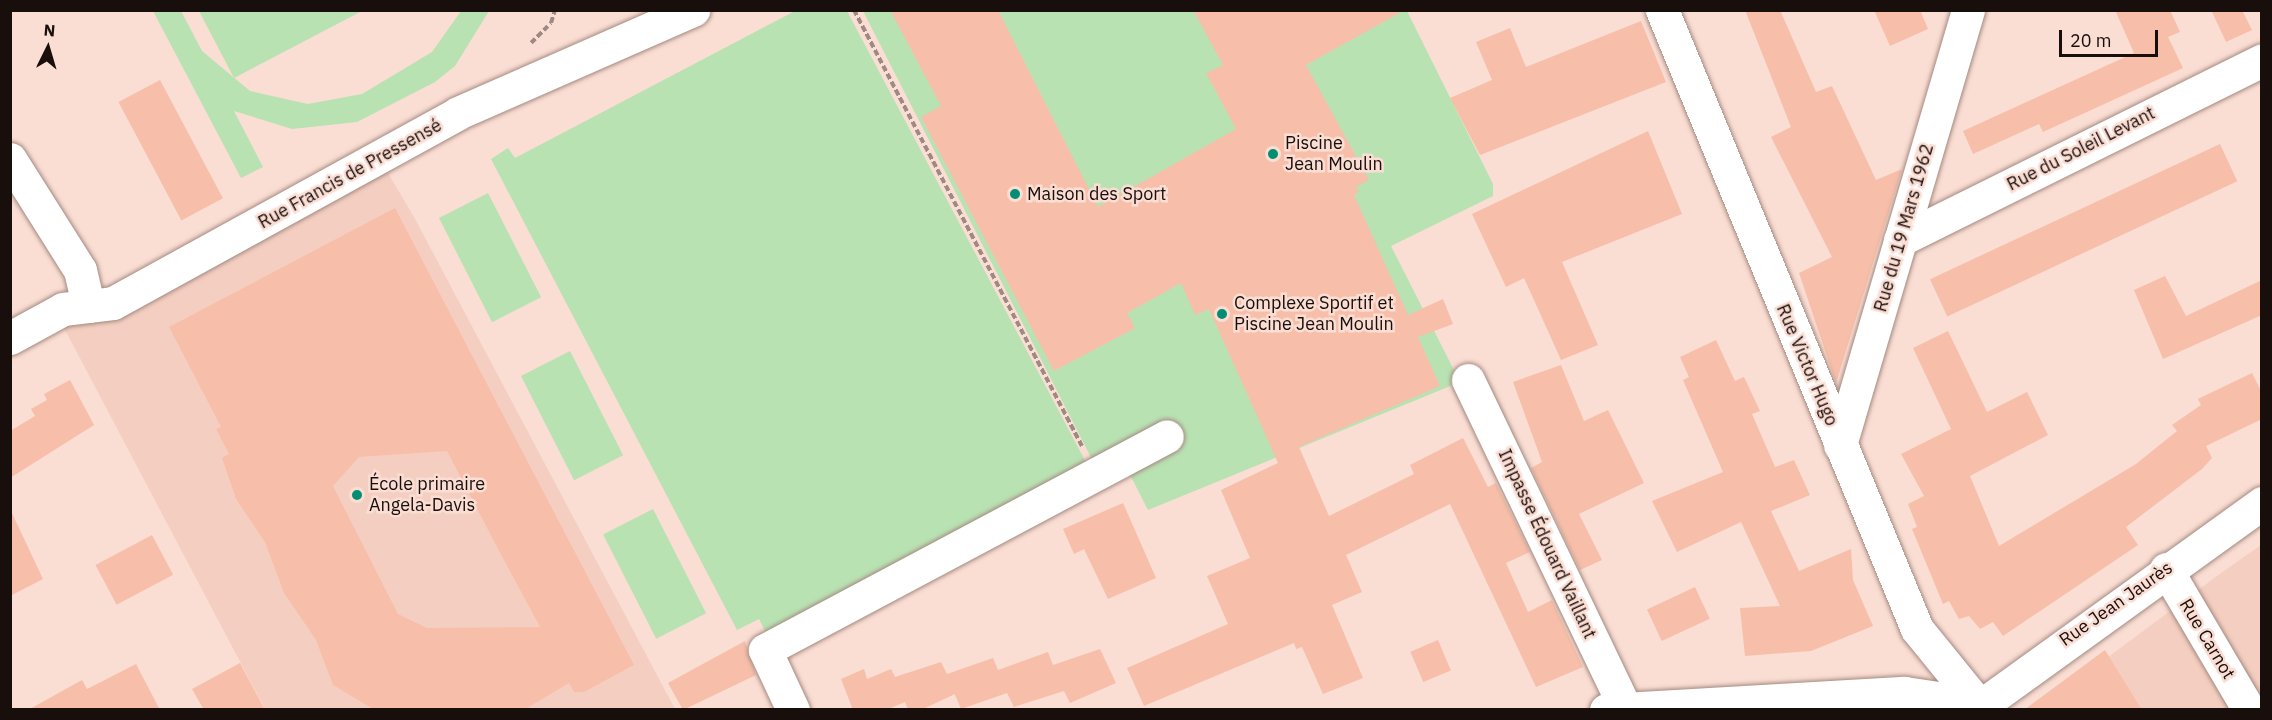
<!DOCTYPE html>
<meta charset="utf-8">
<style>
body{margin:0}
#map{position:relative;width:2272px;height:720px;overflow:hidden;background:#faddd3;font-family:"IBM Plex Sans",sans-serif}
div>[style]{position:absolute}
.built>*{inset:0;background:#f4cfc1}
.green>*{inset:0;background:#b9e2b3;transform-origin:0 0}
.building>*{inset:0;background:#f7bfa9;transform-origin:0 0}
.path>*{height:4px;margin-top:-2px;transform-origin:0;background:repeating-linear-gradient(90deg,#9f8a83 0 6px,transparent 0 9px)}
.roads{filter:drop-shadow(0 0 2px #a48a80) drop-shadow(0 0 2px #a48a80)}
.minor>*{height:33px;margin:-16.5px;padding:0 16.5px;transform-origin:16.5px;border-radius:16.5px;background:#fff}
.dots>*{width:16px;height:16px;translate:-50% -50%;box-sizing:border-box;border:3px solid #faddd3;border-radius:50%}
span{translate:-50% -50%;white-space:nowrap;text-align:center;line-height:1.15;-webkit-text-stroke:5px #faddd3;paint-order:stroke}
.poi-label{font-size:18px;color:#180e0b}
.left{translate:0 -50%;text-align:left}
.street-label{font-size:18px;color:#180e0b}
.frame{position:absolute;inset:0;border:12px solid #180e0b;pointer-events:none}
.north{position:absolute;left:18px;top:18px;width:60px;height:60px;-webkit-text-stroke:4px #faddd3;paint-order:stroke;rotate:5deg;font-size:16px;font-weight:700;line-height:24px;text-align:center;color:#180e0b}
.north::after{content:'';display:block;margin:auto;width:21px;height:27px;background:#180e0b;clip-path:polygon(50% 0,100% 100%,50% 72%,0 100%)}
.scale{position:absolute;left:2059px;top:30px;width:99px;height:27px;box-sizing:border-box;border:3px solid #180e0b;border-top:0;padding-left:8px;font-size:18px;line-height:21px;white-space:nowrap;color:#180e0b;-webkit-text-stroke:4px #faddd3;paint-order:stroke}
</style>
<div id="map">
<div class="built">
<div style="clip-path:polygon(382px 163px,414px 217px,675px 709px,265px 709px,64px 328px)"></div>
<div style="clip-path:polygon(2261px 545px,2261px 709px,2037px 710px,2221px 573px)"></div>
</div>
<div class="green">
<div style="clip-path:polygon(153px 11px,181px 11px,202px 51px,250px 91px,308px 104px,362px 94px,432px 52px,461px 11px,489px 11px,455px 66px,435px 82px,357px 122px,292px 129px,234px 111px,263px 167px,241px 178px)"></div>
<div style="clip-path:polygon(199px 11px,362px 11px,234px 78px)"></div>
<div style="clip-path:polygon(795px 11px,847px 11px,1089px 468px,768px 637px,759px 619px,737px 630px,491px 159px,508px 148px,515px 158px)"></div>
<div style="clip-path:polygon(863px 11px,1407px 11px,1493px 184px,1493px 196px,1391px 246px,1460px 382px,1148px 510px,1126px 467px,1102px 479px)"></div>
<div style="left:488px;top:193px;width:117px;height:55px;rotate:63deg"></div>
<div style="left:570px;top:351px;width:117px;height:55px;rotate:63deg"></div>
<div style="left:653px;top:509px;width:117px;height:56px;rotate:63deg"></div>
</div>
<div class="building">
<div style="clip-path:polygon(890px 10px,998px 10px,1098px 207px,1236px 129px,1206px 73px,1223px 65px,1193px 10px,1405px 10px,1306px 65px,1369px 180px,1356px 187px,1359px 192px,1354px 195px,1408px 315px,1443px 299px,1453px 324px,1418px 337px,1440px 386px,1299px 447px,1329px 516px,1414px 474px,1410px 465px,1463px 438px,1488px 487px,1496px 483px,1530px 552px,1506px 563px,1528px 612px,1552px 600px,1583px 667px,1536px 687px,1450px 504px,1346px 555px,1362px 592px,1332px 605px,1363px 678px,1323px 694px,1302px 647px,1296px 649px,1294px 643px,1144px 706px,1127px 668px,1228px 624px,1207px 576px,1250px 558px,1221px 490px,1278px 463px,1209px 309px,1195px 315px,1181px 283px,1127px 313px,1135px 328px,1054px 371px,921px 117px,941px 106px)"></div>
<div style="clip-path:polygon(1745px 10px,1780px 10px,1816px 92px,1832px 86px,1876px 180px,1902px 169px,1836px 383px,1799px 273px,1832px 257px,1771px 137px,1791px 127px)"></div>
<div style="clip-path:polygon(1874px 10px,1920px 10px,1928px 29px,1890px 46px)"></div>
<div style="clip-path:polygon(2115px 10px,2170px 10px,2180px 32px,2168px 37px,2183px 68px,2043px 132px,2039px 124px,1973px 154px,1963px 131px,2134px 53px)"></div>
<div style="clip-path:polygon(2211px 10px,2242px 10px,2252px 30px,2226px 42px)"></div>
<div style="clip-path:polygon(1641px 21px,1666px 82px,1480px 155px,1450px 98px,1492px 80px,1476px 42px,1510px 28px,1526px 67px)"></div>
<div style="left:160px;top:80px;width:134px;height:47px;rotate:62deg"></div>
<div style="clip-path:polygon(1648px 131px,1682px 214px,1562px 262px,1598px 345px,1561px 360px,1524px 278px,1506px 287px,1472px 214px)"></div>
<div style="left:2220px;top:144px;width:41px;height:320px;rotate:65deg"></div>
<div style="clip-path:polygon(evenodd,395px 208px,634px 665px,584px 692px,574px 692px,569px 683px,524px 710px,375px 710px,333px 685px,316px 640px,284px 593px,265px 542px,236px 499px,222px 458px,229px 454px,216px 429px,221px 427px,169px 327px,395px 208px,447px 451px,498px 549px,540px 627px,427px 628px,398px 614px,333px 486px,359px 457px,447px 451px)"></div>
<div style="clip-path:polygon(2165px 276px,2186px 316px,2262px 280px,2262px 315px,2163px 359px,2134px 290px)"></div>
<div style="clip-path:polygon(1948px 331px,1987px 412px,2027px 392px,2048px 435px,1970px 476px,1999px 546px,2136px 464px,2177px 431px,2172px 425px,2201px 405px,2198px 399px,2252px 373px,2262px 393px,2262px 419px,2206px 446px,2212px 458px,2202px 469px,2126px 527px,2138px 545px,2003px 636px,1993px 622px,1980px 629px,1969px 616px,1959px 619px,1949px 601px,1943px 604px,1912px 529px,1917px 527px,1908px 504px,1924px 496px,1901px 454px,1951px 429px,1913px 348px)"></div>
<div style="clip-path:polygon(1716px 340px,1735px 381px,1744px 377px,1760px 411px,1752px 414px,1775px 467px,1794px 460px,1810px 495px,1771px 511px,1799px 571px,1851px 549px,1853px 580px,1873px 626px,1811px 651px,1745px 656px,1740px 608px,1780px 606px,1741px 522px,1677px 552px,1652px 501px,1723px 472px,1683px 380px,1689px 377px,1680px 357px)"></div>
<div style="clip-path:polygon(1561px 365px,1584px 421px,1608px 410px,1644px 483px,1579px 514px,1602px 560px,1580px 570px,1531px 468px,1542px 462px,1513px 382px)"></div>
<div style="clip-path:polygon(70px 380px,94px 425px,10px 478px,10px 431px,35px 416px,31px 409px,47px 400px,44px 394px)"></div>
<div style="clip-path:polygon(1123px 503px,1156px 578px,1108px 599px,1084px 549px,1074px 554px,1063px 529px)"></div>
<div style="clip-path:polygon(10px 509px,43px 579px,10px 596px)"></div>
<div style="left:152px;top:535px;width:45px;height:64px;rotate:62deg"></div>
<div style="left:1695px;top:587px;width:35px;height:53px;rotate:65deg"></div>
<div style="left:1438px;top:640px;width:33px;height:30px;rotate:67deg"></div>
<div style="clip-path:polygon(745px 641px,756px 675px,683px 710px,668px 683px)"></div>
<div style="clip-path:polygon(1100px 649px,1116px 683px,1070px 703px,1064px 691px,1014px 707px,1007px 693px,961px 709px,953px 690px,955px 694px,921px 710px,908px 710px,905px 702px,886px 710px,853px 710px,841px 679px,864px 669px,867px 679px,891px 669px,895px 677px,941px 662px,947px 674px,993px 658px,998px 670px,1048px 652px,1053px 665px)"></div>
<div style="clip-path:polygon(2105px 650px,2142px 710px,2024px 710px)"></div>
<div style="clip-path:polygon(240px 663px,265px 710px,204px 710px,192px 689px)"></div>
<div style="clip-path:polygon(136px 664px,160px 710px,28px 710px,82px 680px,87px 689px)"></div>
</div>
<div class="path">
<div style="left:854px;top:10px;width:492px;rotate:62.4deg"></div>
<div style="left:531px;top:43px;width:28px;rotate:-45deg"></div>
<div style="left:551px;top:23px;width:14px;rotate:-73deg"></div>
</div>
<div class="roads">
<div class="minor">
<div style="left:1662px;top:10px;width:669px;rotate:67.61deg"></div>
<div style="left:1917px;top:629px;width:97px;rotate:50.9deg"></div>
<div style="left:10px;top:159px;width:131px;rotate:57.8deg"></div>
<div style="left:80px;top:270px;width:37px;rotate:77deg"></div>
<div style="left:1900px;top:240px;width:404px;rotate:-26.4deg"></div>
<div style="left:10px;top:338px;width:60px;rotate:-28.7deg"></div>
<div style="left:63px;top:309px;width:50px;rotate:-6.8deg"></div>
<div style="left:113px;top:303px;width:394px;rotate:-28.8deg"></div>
<div style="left:458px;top:113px;width:257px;rotate:-23.7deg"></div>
<div style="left:1468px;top:380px;width:364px;rotate:64.4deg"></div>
<div style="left:1840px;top:445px;width:453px;rotate:-73.6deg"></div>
<div style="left:2166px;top:569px;width:164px;rotate:59.5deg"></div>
<div style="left:793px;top:710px;width:66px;rotate:-115deg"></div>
<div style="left:765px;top:650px;width:455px;rotate:-28deg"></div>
<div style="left:1606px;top:710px;width:299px;rotate:-3.3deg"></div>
<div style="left:1905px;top:693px;width:74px;rotate:8.6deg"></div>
<div style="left:1975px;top:710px;width:354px;rotate:-35.8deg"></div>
</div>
</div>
<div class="dots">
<div style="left:1273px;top:154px;background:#028d75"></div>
<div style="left:1015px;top:194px;background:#028d75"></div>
<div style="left:1222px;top:314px;background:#028d75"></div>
<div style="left:357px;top:495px;background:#028d75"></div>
</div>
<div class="poi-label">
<span class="left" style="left:1285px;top:154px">Piscine<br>Jean Moulin</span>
<span class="left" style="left:1027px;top:194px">Maison des Sport</span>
<span class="left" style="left:1234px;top:314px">Complexe Sportif et<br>Piscine Jean Moulin</span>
<span class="left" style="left:369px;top:495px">École primaire<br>Angela-Davis</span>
</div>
<div class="street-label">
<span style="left:2081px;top:149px;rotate:-27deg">Rue du Soleil Levant</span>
<span style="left:350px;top:174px;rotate:-29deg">Rue Francis de Pressensé</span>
<span style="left:1904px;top:228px;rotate:-74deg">Rue du 19 Mars 1962</span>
<span style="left:1807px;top:365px;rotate:67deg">Rue Victor Hugo</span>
<span style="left:1547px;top:544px;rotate:65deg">Impasse Édouard Vaillant</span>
<span style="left:2116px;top:604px;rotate:-35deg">Rue Jean Jaurès</span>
<span style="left:2207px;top:639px;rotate:59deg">Rue Carnot</span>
</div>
<div class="frame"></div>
<div class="north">N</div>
<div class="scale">20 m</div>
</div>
